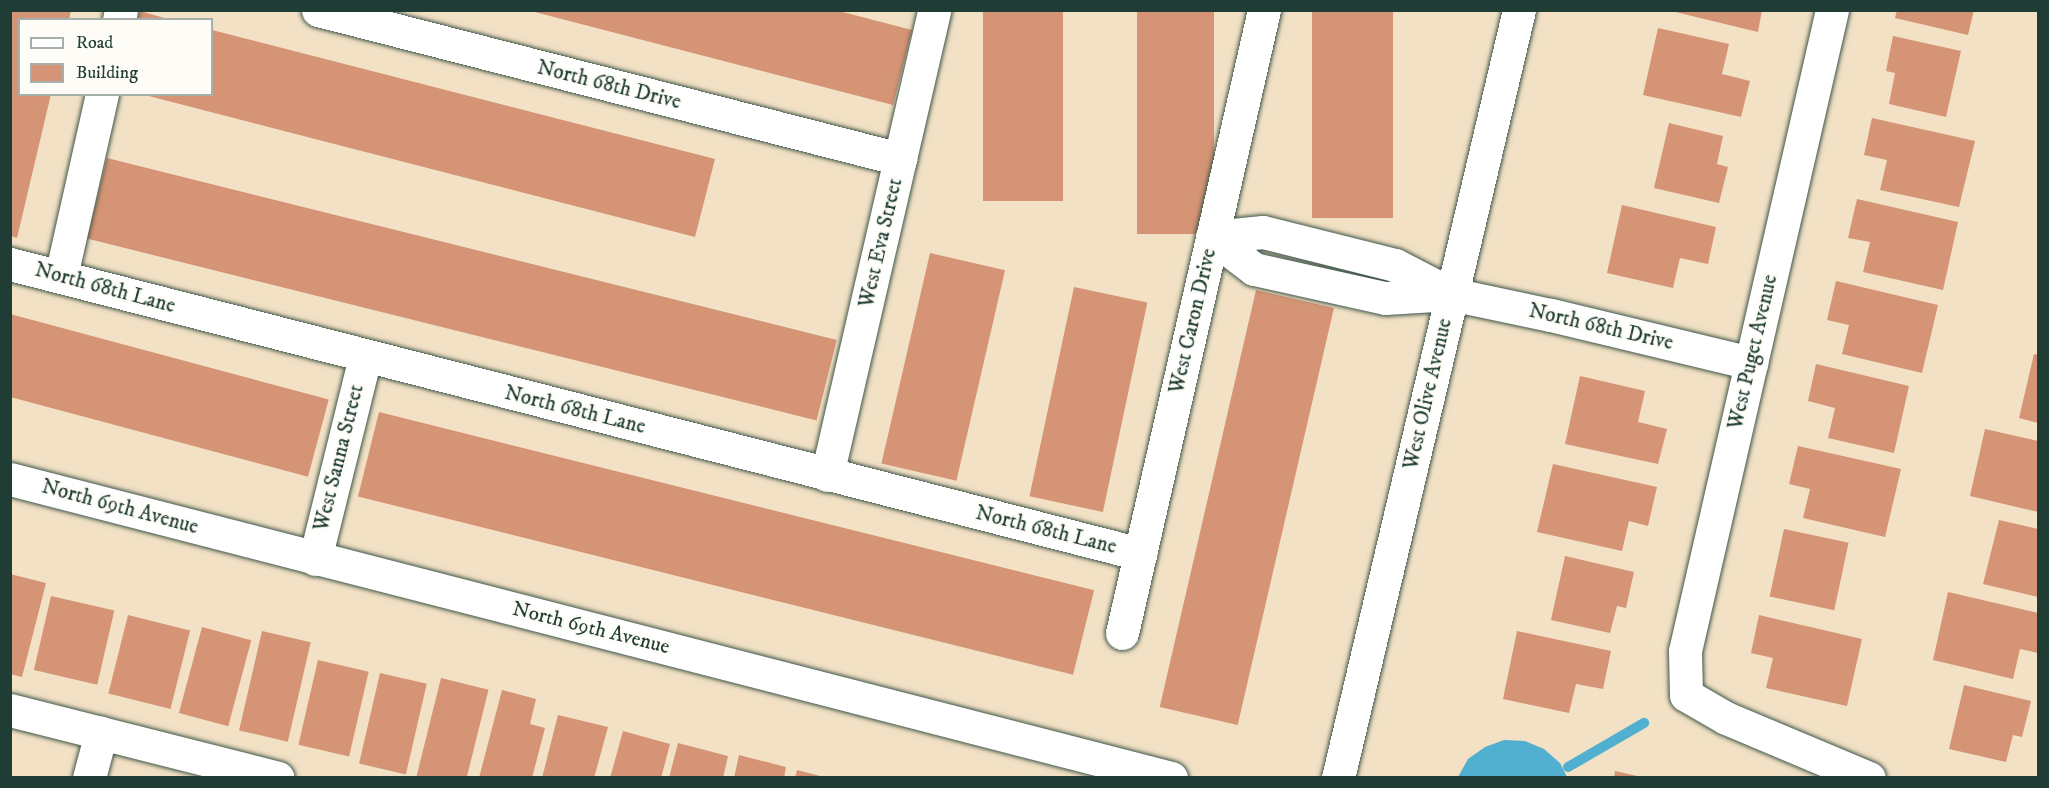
<!DOCTYPE html>
<style>
body{margin:0}
#map{position:relative;width:2049px;height:788px;overflow:hidden;background:#f2e1c4;font-family:"IM FELL DW Pica",serif}
div>[style]{position:absolute}
.water>*{inset:0;background:#51afcf}
.stream>*{height:10px;margin:-5px;padding:0 5px;transform-origin:5px;border-radius:5px;background:#51afcf}
.building>*{inset:0;background:#d59475;transform-origin:0 0}
.roads{filter:drop-shadow(0 0 2px #3f564a) drop-shadow(0 0 2px #3f564a)}
.minor>*{height:33px;margin:-16.5px;padding:0 16.5px;transform-origin:16.5px;border-radius:16.5px;background:#fff}
.major>*{height:33px;margin:-16.5px;padding:0 16.5px;transform-origin:16.5px;border-radius:16.5px;background:#fff}
span{translate:-50% -50%;white-space:nowrap;text-align:center;line-height:1.15;-webkit-text-stroke:5px #fdfcf7;paint-order:stroke}
.street-label{font-size:21px;color:#1f3d34}
.frame{position:absolute;inset:0;border:12px solid #1f3d34;pointer-events:none}
.legend{position:absolute;left:18px;top:18px;width:195px;height:78px;box-sizing:border-box;background:#fdfcf7;border:2px solid #a4b0a9;margin:0;padding:8px 10px;list-style:none;font-size:18px;color:#1f3d34}
.legend li{display:flex;align-items:center;gap:12px;height:30px}
.legend b{width:30px;border:2px solid #a4b0a9}
</style>
<div id="map">
<div class="water">
<div style="clip-path:polygon(1504px 740px,1525px 741px,1544px 749px,1560px 763px,1567px 777px,1458px 777px,1468px 759px,1485px 747px)"></div>
</div>
<div class="stream">
<div style="left:1568px;top:767px;width:88px;rotate:-30.1deg"></div>
</div>
<div class="building">
<div style="clip-path:polygon(10px 10px,71px 10px,69px 20px,20px 20px,20px 94px,51px 94px,17px 238px,10px 236px)"></div>
<div style="clip-path:polygon(527px 10px,835px 10px,912px 30px,893px 105px)"></div>
<div style="left:983px;top:10px;width:80px;height:191px"></div>
<div style="left:1137px;top:10px;width:77px;height:224px"></div>
<div style="left:1312px;top:10px;width:81px;height:208px"></div>
<div style="clip-path:polygon(1667px 10px,1762px 10px,1758px 32px)"></div>
<div style="clip-path:polygon(1897px 10px,1974px 10px,1968px 35px,1895px 18px)"></div>
<div style="clip-path:polygon(140px 11px,168px 19px,168px 20px,138px 20px)"></div>
<div style="clip-path:polygon(1658px 28px,1729px 44px,1722px 74px,1750px 81px,1741px 117px,1643px 95px)"></div>
<div style="clip-path:polygon(212px 30px,715px 159px,695px 237px,145px 95px,212px 94px)"></div>
<div style="clip-path:polygon(1893px 36px,1961px 51px,1946px 117px,1889px 104px,1895px 73px,1886px 71px)"></div>
<div style="clip-path:polygon(1872px 118px,1975px 141px,1959px 207px,1880px 190px,1887px 160px,1864px 155px)"></div>
<div style="clip-path:polygon(1669px 123px,1723px 136px,1717px 164px,1728px 167px,1719px 203px,1654px 188px)"></div>
<div style="left:107px;top:158px;width:752px;height:83px;rotate:14deg"></div>
<div style="clip-path:polygon(1857px 199px,1958px 222px,1943px 290px,1863px 272px,1870px 242px,1848px 238px)"></div>
<div style="clip-path:polygon(1622px 205px,1716px 227px,1708px 264px,1680px 258px,1673px 288px,1607px 273px)"></div>
<div style="left:930px;top:253px;width:77px;height:216px;rotate:13deg"></div>
<div style="clip-path:polygon(1836px 281px,1938px 305px,1922px 373px,1842px 354px,1849px 325px,1827px 320px)"></div>
<div style="left:1074px;top:287px;width:75px;height:214px;rotate:12deg"></div>
<div style="left:1256px;top:290px;width:80px;height:428px;rotate:13deg"></div>
<div style="left:10px;top:314px;width:330px;height:80px;rotate:15deg"></div>
<div style="clip-path:polygon(2034px 354px,2038px 355px,2038px 423px,2019px 418px)"></div>
<div style="clip-path:polygon(1816px 364px,1909px 386px,1894px 453px,1828px 438px,1835px 408px,1808px 401px)"></div>
<div style="clip-path:polygon(1580px 376px,1645px 391px,1638px 422px,1667px 429px,1658px 464px,1565px 444px)"></div>
<div style="left:379px;top:412px;width:737px;height:87px;rotate:14deg"></div>
<div style="clip-path:polygon(1985px 429px,2038px 441px,2038px 512px,1970px 496px)"></div>
<div style="clip-path:polygon(1798px 446px,1901px 469px,1885px 537px,1803px 518px,1810px 489px,1789px 484px)"></div>
<div style="clip-path:polygon(1553px 464px,1657px 487px,1648px 526px,1629px 521px,1622px 551px,1537px 532px)"></div>
<div style="clip-path:polygon(1999px 520px,2038px 529px,2038px 597px,1983px 584px)"></div>
<div style="left:1784px;top:529px;width:66px;height:69px;rotate:12deg"></div>
<div style="clip-path:polygon(1565px 556px,1634px 572px,1626px 608px,1617px 606px,1610px 633px,1551px 620px)"></div>
<div style="clip-path:polygon(10px 574px,46px 583px,22px 677px,10px 674px)"></div>
<div style="clip-path:polygon(1948px 592px,2038px 613px,2038px 653px,2020px 649px,2013px 679px,1933px 660px)"></div>
<div style="left:51px;top:596px;width:65px;height:76px;rotate:13deg"></div>
<div style="left:128px;top:615px;width:64px;height:81px;rotate:14deg"></div>
<div style="clip-path:polygon(1759px 615px,1862px 639px,1847px 706px,1766px 688px,1773px 658px,1751px 653px)"></div>
<div style="left:202px;top:627px;width:51px;height:89px;rotate:15deg"></div>
<div style="left:262px;top:631px;width:50px;height:102px;rotate:13deg"></div>
<div style="clip-path:polygon(1517px 631px,1611px 651px,1603px 689px,1576px 684px,1569px 713px,1503px 699px)"></div>
<div style="left:318px;top:660px;width:52px;height:87px;rotate:13deg"></div>
<div style="left:380px;top:673px;width:48px;height:93px;rotate:13deg"></div>
<div style="left:441px;top:678px;width:49px;height:103px;rotate:14deg"></div>
<div style="clip-path:polygon(1964px 685px,2031px 701px,2022px 737px,2013px 735px,2006px 762px,1949px 749px)"></div>
<div style="clip-path:polygon(502px 690px,536px 699px,530px 724px,545px 728px,532px 778px,479px 778px)"></div>
<div style="clip-path:polygon(558px 715px,608px 727px,594px 778px,542px 778px)"></div>
<div style="clip-path:polygon(623px 731px,670px 744px,661px 778px,610px 778px)"></div>
<div style="clip-path:polygon(678px 743px,728px 756px,723px 778px,669px 778px)"></div>
<div style="clip-path:polygon(739px 755px,786px 767px,784px 778px,734px 778px)"></div>
<div style="clip-path:polygon(797px 770px,824px 777px,824px 778px,795px 778px)"></div>
<div style="clip-path:polygon(1615px 771px,1642px 777px,1642px 778px,1614px 778px)"></div>
</div>
<div class="roads">
<div class="minor">
<div style="left:318px;top:10px;width:601px;rotate:14.36deg"></div>
<div style="left:1832px;top:10px;width:658px;rotate:102.92deg"></div>
<div style="left:1685px;top:651px;width:44px;rotate:88.7deg"></div>
<div style="left:1686px;top:695px;width:46px;rotate:29.9deg"></div>
<div style="left:1726px;top:718px;width:155px;rotate:22.8deg"></div>
<div style="left:119px;top:20px;width:10px;rotate:-79deg"></div>
<div style="left:1212px;top:237px;width:51px;rotate:-5.6deg"></div>
<div style="left:1263px;top:232px;width:136px;rotate:14deg"></div>
<div style="left:1395px;top:265px;width:63px;rotate:27.4deg"></div>
<div style="left:1451px;top:294px;width:102px;rotate:11.9deg"></div>
<div style="left:1551px;top:315px;width:206px;rotate:13.5deg"></div>
<div style="left:1212px;top:237px;width:53px;rotate:37.3deg"></div>
<div style="left:1254px;top:269px;width:134px;rotate:12.5deg"></div>
<div style="left:1385px;top:298px;width:66px;rotate:-3.5deg"></div>
<div style="left:10px;top:264px;width:1167px;rotate:14.39deg"></div>
<div style="left:61px;top:276px;width:187px;rotate:-77.3deg"></div>
<div style="left:827px;top:475px;width:477px;rotate:-77deg"></div>
<div style="left:10px;top:479px;width:1199px;rotate:14.44deg"></div>
<div style="left:315px;top:559px;width:208px;rotate:-76.1deg"></div>
<div style="left:1122px;top:633px;width:639px;rotate:-77.16deg"></div>
<div style="left:10px;top:710px;width:276px;rotate:14.2deg"></div>
<div style="left:89px;top:778px;width:47px;rotate:-75.1deg"></div>
</div>
<div class="major">
<div style="left:1338px;top:778px;width:789px;rotate:-76.74deg"></div>
</div>
</div>
<div class="street-label">
<span style="left:609px;top:85px;rotate:14deg">North 68th Drive</span>
<span style="left:881px;top:243px;rotate:-77deg">West Eva Street</span>
<span style="left:105px;top:288px;rotate:15deg">North 68th Lane</span>
<span style="left:1193px;top:321px;rotate:-77deg">West Caron Drive</span>
<span style="left:1601px;top:327px;rotate:13deg">North 68th Drive</span>
<span style="left:1753px;top:352px;rotate:-77deg">West Puget Avenue</span>
<span style="left:1428px;top:394px;rotate:-77deg">West Olive Avenue</span>
<span style="left:575px;top:410px;rotate:14deg">North 68th Lane</span>
<span style="left:339px;top:458px;rotate:-76deg">West Sanna Street</span>
<span style="left:120px;top:507px;rotate:15deg">North 69th Avenue</span>
<span style="left:1046px;top:530px;rotate:14deg">North 68th Lane</span>
<span style="left:591px;top:628px;rotate:14deg">North 69th Avenue</span>
</div>
<div class="frame"></div>
<ul class="legend">
<li><b style="height:8px;background:#fff"></b>Road</li>
<li><b style="height:16px;background:#d59475"></b>Building</li>
</ul>
</div>
